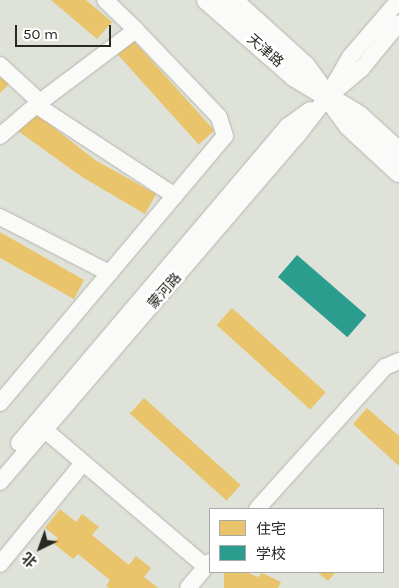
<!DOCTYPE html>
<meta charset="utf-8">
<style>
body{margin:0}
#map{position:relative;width:399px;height:588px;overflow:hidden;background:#dfe2d8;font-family:Karla,"Noto Sans SC",sans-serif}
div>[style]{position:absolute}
.homes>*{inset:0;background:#e9c46a;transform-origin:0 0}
.schools>*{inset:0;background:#2a9d8f;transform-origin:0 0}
.roads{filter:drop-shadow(0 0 1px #b4b6af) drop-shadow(0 0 1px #b4b6af)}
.minor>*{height:16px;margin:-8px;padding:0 8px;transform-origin:8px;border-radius:8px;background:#fafbf9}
.major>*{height:20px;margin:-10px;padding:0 10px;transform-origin:10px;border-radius:10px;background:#fafbf9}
span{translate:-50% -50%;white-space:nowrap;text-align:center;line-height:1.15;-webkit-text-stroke:5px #fff;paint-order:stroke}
.street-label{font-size:14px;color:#282923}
.legend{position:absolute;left:209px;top:508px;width:175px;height:65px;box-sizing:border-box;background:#fff;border:1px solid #a9a9a7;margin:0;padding:6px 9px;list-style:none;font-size:15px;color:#282923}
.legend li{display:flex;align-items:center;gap:10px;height:25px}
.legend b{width:25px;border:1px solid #a9a9a7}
.north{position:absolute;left:15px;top:523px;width:50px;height:50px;-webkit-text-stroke:4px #fff;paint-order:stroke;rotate:222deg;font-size:14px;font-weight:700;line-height:20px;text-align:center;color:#282923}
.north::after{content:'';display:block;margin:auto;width:18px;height:22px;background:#282923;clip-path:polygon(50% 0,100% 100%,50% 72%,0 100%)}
.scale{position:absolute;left:15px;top:25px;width:96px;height:22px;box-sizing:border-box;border:2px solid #282923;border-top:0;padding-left:6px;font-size:15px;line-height:18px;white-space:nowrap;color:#282923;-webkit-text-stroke:4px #fff;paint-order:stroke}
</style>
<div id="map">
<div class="homes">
<div style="clip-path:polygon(51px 0,86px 0,112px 22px,97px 39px)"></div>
<div style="left:132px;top:39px;width:123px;height:21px;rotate:48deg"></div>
<div style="clip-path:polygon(0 77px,9px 84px,0 93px)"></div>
<div style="clip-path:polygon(34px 112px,95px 160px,156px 194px,145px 214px,82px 177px,18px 131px)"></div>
<div style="clip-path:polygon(0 232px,84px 280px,74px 299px,0 258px)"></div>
<div style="left:232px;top:308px;width:126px;height:23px;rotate:42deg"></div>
<div style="left:144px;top:398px;width:130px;height:21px;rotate:42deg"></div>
<div style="clip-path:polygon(367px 408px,399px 436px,399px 466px,353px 424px)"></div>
<div style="clip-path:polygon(60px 509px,76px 522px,82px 514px,99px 527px,92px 535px,129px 565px,136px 556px,151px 568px,144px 577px,158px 588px,109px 588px,106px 586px,110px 580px,78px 554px,73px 559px,53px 543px,58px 538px,45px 528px)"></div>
<div style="clip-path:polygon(224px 572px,246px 572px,258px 577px,262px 573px,281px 582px,278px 588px,224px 588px)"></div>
<div style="clip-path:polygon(317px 572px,336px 572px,328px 581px)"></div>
</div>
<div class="schools">
<div style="left:297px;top:255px;width:92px;height:29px;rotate:41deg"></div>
</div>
<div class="roads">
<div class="minor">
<div style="left:0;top:65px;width:54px;rotate:42.8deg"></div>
<div style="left:336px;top:90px;width:34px;rotate:-40deg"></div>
<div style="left:362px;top:68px;width:58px;rotate:-50.6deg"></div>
<div style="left:36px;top:105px;width:166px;rotate:33.2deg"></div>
<div style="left:0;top:136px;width:48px;rotate:-40.7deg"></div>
<div style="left:36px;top:105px;width:125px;rotate:-36.9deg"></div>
<div style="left:136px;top:30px;width:43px;rotate:-135.9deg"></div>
<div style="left:0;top:217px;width:123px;rotate:27.2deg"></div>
<div style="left:0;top:403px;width:349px;rotate:-49.9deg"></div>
<div style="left:225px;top:136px;width:20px;rotate:-108deg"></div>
<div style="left:219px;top:117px;width:120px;rotate:-133.7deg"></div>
<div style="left:45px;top:430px;width:211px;rotate:40.4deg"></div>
<div style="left:19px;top:443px;width:416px;rotate:-49.7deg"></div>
<div style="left:288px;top:126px;width:27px;rotate:-36deg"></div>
<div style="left:0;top:482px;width:456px;rotate:-49.4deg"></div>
<div style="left:297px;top:136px;width:49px;rotate:-52.4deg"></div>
<div style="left:327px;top:97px;width:46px;rotate:-60.1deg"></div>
<div style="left:350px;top:57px;width:75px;rotate:-49.3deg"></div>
<div style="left:257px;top:509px;width:191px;rotate:-48deg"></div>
<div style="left:385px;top:367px;width:15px;rotate:-23deg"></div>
<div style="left:0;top:564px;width:131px;rotate:-50.6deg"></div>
<div style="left:188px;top:588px;width:34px;rotate:-50deg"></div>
</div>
<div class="major">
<div style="left:207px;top:0;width:117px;rotate:41.2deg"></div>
<div style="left:295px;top:77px;width:74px;rotate:31.1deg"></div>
<div style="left:358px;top:115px;width:55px;rotate:42.1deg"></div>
<div style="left:232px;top:0;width:98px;rotate:42.1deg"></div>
<div style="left:305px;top:66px;width:74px;rotate:53.7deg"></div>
<div style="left:349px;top:126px;width:68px;rotate:42.6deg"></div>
</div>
</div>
<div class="street-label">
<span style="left:265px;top:51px;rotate:41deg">天津路</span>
<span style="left:165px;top:291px;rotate:-49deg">蒙河路</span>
</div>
<ul class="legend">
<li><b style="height:14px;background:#e9c46a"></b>住宅</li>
<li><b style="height:14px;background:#2a9d8f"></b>学校</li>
</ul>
<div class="north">北</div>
<div class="scale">50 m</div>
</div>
